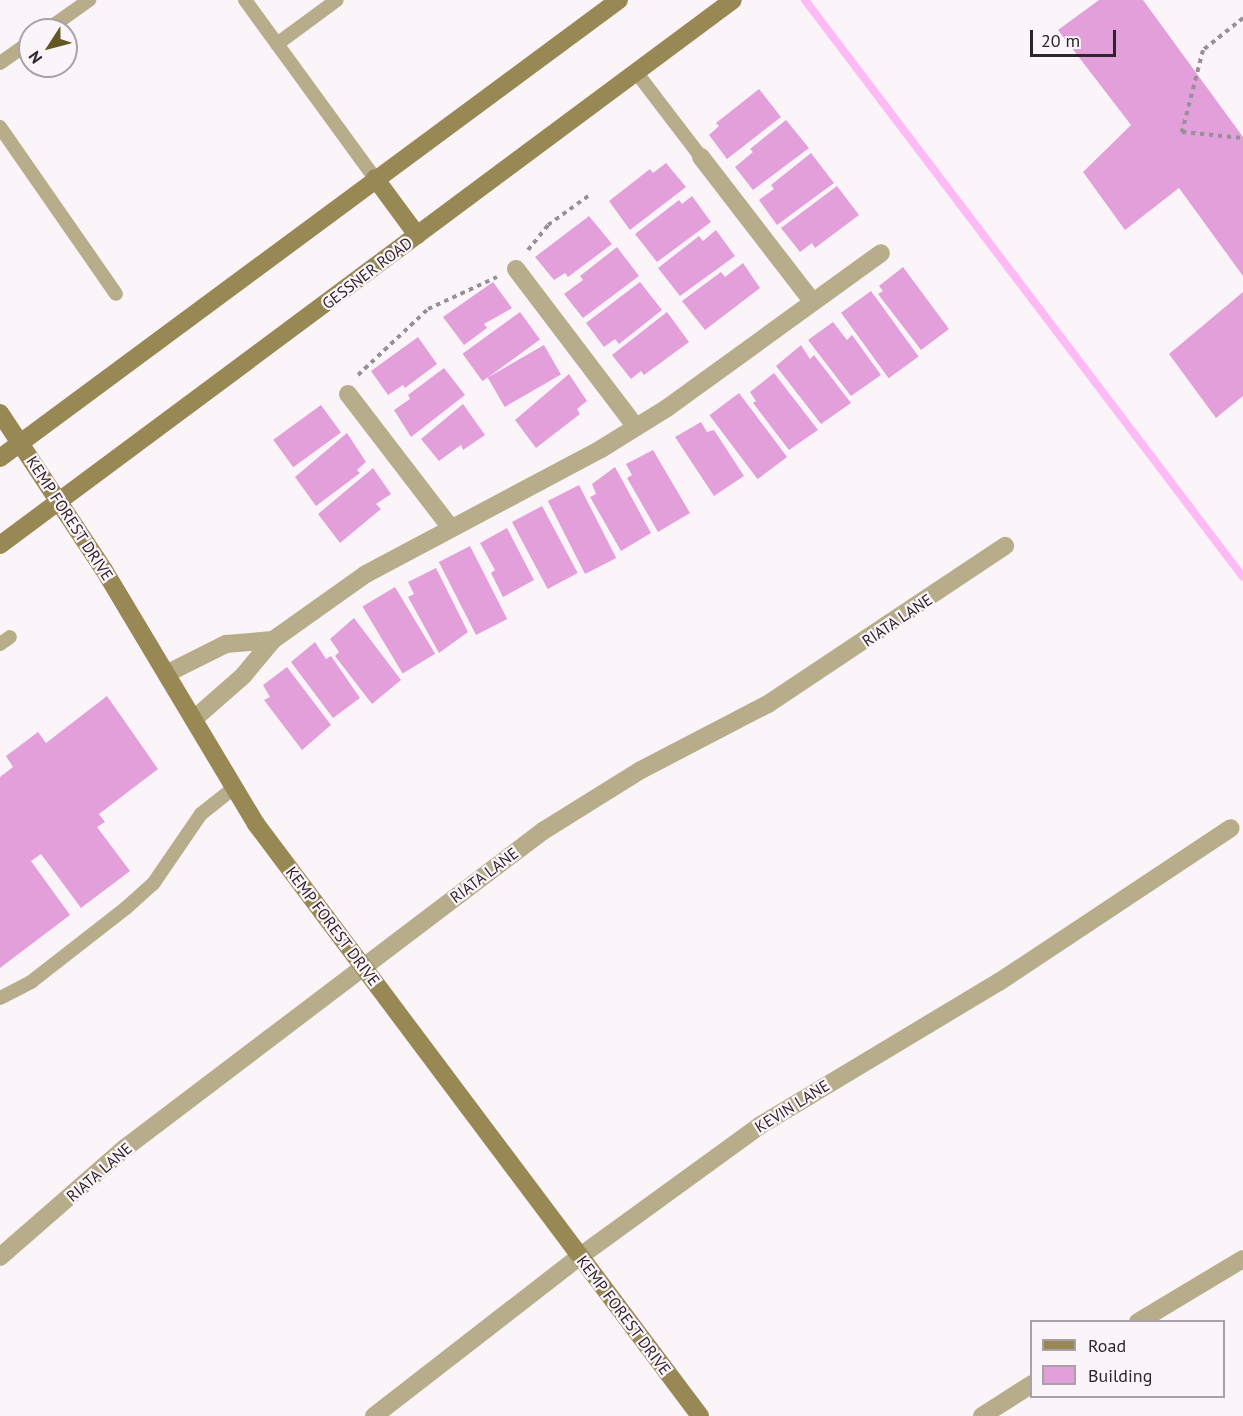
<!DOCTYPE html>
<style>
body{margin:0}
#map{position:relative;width:1243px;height:1416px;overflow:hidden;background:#fbf5fa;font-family:"PT Sans",sans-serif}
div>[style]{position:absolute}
.stream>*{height:8px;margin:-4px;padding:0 4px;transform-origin:4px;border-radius:4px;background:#febaf5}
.building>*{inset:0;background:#e29fd9;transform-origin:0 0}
.path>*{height:4px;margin-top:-2px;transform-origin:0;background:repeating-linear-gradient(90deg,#989097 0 4.5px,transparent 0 9px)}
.lane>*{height:14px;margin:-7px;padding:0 7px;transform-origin:7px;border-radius:7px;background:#b7ad8a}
.street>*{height:18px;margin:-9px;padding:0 9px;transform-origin:9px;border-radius:9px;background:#b7ad8a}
.secondary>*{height:18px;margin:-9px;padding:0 9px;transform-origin:9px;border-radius:9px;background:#988954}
span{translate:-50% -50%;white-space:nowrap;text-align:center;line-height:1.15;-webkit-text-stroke:4.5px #fbf5fa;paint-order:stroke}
.street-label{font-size:16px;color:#2f242d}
.legend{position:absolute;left:1030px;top:1320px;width:195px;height:78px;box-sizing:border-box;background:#fbf5fa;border:2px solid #a9a1a8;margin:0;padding:8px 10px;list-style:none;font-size:18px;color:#2f242d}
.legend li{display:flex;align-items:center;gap:12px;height:30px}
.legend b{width:30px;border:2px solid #a9a1a8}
.north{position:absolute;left:18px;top:18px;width:60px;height:60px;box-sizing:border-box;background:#fbf5fa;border:2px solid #a9a1a8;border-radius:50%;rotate:234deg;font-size:16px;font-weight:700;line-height:24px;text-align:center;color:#2f242d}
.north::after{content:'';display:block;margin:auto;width:21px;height:27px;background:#655724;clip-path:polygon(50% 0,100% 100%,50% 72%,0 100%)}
.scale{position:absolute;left:1030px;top:30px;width:86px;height:27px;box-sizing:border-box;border:3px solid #2f242d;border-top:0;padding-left:8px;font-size:18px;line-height:21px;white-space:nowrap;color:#2f242d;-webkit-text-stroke:4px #fbf5fa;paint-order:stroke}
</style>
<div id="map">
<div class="stream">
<div style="left:805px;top:0;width:724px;rotate:52.8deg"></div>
</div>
<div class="building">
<div style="clip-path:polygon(1099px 0,1143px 0,1243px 137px,1243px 276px,1179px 188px,1125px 230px,1083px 172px,1131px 125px,1058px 30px)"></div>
<div style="clip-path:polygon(759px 89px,781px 117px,727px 159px,709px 135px,719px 126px,716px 123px)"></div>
<div style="clip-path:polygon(786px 120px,809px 148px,753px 190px,735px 167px,753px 152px,750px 149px)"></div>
<div style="clip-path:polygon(811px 153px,834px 183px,777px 225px,759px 200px,774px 189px,771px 185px)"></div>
<div style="clip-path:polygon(666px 163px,686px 187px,630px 230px,609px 201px,650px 169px,653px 173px)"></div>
<div style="clip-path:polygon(837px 186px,859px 215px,815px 248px,812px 243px,800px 252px,781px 228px)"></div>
<div style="clip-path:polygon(692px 196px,711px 222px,657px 262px,635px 234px,679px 200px,682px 204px)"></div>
<div style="clip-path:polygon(589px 216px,612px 244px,568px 277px,565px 273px,554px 280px,535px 257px)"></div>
<div style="clip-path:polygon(716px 230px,735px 256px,680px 296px,658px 268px,699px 236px,703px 241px)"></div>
<div style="clip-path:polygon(617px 247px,639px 276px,583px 318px,564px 294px,583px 280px,580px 276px)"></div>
<div style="clip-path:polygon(743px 263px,760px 288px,705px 330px,682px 301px,721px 272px,725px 277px)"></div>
<div style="clip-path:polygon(903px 267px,949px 329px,921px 350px,878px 294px,883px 291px,879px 286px)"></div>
<div style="clip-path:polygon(493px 282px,512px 308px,484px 324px,487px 328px,464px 345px,443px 317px)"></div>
<div style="clip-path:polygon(640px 282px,662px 310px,619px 344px,615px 339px,604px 347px,586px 323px)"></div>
<div style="left:871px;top:291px;width:81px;height:37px;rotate:54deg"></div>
<div style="clip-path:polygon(1243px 292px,1243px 396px,1216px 418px,1169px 354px)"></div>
<div style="left:520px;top:312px;width:34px;height:71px;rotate:54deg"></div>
<div style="clip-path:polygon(667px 312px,689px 342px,644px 375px,641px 371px,631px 379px,612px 355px)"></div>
<div style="clip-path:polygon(833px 322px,847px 340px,852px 335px,881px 375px,851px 396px,808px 340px)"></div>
<div style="clip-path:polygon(418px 337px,437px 364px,405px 388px,403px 385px,388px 395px,371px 371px)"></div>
<div style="left:544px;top:345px;width:34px;height:65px;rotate:60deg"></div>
<div style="clip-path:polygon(801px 345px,810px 359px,814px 355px,851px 403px,821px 424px,776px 366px)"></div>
<div style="clip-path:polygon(444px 368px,465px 395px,411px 437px,394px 410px,410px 399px,408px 395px)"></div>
<div style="clip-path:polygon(774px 373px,818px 430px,789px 450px,753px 403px,756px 401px,750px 392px)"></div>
<div style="clip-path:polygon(569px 374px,587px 401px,577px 409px,580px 414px,536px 448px,515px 420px)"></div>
<div style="left:739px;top:393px;width:80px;height:37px;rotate:53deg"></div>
<div style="clip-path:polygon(463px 404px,485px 435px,463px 450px,461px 445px,439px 461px,421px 439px)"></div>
<div style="left:321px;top:405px;width:34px;height:59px;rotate:54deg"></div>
<div style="clip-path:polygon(701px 422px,707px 432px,714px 430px,744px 476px,714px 496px,675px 437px)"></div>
<div style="clip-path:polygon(347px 433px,366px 462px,357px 470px,360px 473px,316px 506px,295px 477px)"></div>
<div style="clip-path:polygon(653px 450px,690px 513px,658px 532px,627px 478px,632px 475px,626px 464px)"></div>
<div style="clip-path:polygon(615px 467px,651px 533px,621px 551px,590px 497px,596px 494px,592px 484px)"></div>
<div style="clip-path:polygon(373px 468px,391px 494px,376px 504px,381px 509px,340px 543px,318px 514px)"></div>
<div style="left:579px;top:485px;width:82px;height:35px;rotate:63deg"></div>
<div style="left:542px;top:506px;width:76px;height:34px;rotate:62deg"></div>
<div style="clip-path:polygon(507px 528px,534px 580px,503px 597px,491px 573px,495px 570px,480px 543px)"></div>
<div style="left:470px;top:546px;width:82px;height:35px;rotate:63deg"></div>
<div style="clip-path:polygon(436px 568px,468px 632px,439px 653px,408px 597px,414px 594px,408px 582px)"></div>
<div style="left:395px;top:587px;width:78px;height:38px;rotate:59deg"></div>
<div style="clip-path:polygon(354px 618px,401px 680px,372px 704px,335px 656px,339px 652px,330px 639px)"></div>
<div style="clip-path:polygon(315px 642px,326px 659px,331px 656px,360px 698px,333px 718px,291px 662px)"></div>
<div style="clip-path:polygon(287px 667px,331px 725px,302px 750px,264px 700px,270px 697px,263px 685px)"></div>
<div style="clip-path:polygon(107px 696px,158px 769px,99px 814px,105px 822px,97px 827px,130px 871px,81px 908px,41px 854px,31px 861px,70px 915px,0 968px,0 777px,13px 767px,6px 756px,38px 732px,46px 743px)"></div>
</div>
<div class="path">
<div style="left:1243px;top:18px;width:51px;rotate:141.3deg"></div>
<div style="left:1203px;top:50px;width:85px;rotate:104.4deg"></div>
<div style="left:1182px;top:132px;width:61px;rotate:5.6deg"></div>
<div style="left:528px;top:250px;width:32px;rotate:-51deg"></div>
<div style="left:548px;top:225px;width:53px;rotate:-35.8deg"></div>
<div style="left:358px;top:375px;width:96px;rotate:-43.3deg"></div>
<div style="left:428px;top:309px;width:76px;rotate:-24.9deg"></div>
</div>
<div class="lane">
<div style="left:245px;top:0;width:220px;rotate:53.9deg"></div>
<div style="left:47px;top:30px;width:52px;rotate:-35.5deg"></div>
<div style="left:277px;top:44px;width:74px;rotate:-36.3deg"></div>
<div style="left:0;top:63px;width:37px;rotate:-35deg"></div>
<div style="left:636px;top:72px;width:107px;rotate:52.6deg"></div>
<div style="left:0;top:127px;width:203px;rotate:55.2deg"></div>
<div style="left:0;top:644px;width:12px;rotate:-35deg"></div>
<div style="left:0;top:998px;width:35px;rotate:-27deg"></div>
<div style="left:31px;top:982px;width:120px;rotate:-37.9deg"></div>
<div style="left:126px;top:908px;width:36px;rotate:-42deg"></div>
<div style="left:153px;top:884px;width:85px;rotate:-55.6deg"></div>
<div style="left:201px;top:814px;width:43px;rotate:-38.5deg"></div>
</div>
<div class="street">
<div style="left:701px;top:157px;width:180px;rotate:52.4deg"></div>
<div style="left:516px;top:269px;width:198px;rotate:52.8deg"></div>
<div style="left:348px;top:394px;width:168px;rotate:52.5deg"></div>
<div style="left:273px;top:640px;width:114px;rotate:-35.4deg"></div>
<div style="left:366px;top:574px;width:266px;rotate:-28deg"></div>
<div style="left:601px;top:449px;width:78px;rotate:-31.8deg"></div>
<div style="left:667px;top:408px;width:264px;rotate:-35.9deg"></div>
<div style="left:168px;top:673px;width:65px;rotate:-26.6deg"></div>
<div style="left:226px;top:644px;width:47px;rotate:-4.9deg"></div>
<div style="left:273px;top:640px;width:47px;rotate:129.8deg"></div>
<div style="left:243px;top:676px;width:64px;rotate:138.8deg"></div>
<div style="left:0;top:1257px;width:166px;rotate:-41.1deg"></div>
<div style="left:125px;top:1148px;width:525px;rotate:-37.18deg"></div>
<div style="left:543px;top:831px;width:115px;rotate:-31.9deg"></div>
<div style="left:641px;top:770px;width:143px;rotate:-27.5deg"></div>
<div style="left:768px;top:704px;width:285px;rotate:-33.7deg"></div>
<div style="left:1138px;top:1322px;width:122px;rotate:-31deg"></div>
<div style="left:374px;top:1416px;width:259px;rotate:-37.8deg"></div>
<div style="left:579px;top:1257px;width:223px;rotate:-36deg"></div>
<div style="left:759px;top:1126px;width:280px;rotate:-31deg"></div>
<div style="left:999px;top:982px;width:278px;rotate:-33.6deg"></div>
<div style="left:982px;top:1416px;width:59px;rotate:-32.6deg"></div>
</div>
<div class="secondary">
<div style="left:375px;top:178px;width:71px;rotate:53.6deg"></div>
<div style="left:0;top:413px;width:188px;rotate:56.5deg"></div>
<div style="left:104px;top:570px;width:296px;rotate:59.1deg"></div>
<div style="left:256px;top:824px;width:740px;rotate:53.13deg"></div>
<div style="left:0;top:458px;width:770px;rotate:-36.5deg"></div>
<div style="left:0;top:545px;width:913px;rotate:-36.63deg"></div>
</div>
<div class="street-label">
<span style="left:367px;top:273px;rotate:-37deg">GESSNER ROAD</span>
<span style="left:70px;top:518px;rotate:57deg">KEMP FOREST DRIVE</span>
<span style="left:897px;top:620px;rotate:-34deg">RIATA LANE</span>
<span style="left:484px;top:875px;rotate:-37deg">RIATA LANE</span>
<span style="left:333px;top:926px;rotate:53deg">KEMP FOREST DRIVE</span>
<span style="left:792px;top:1106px;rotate:-32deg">KEVIN LANE</span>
<span style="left:99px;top:1172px;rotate:-41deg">RIATA LANE</span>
<span style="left:624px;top:1315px;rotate:53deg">KEMP FOREST DRIVE</span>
</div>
<ul class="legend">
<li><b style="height:8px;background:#988954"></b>Road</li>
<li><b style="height:16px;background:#e29fd9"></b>Building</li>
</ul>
<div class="north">N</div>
<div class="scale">20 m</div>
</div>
